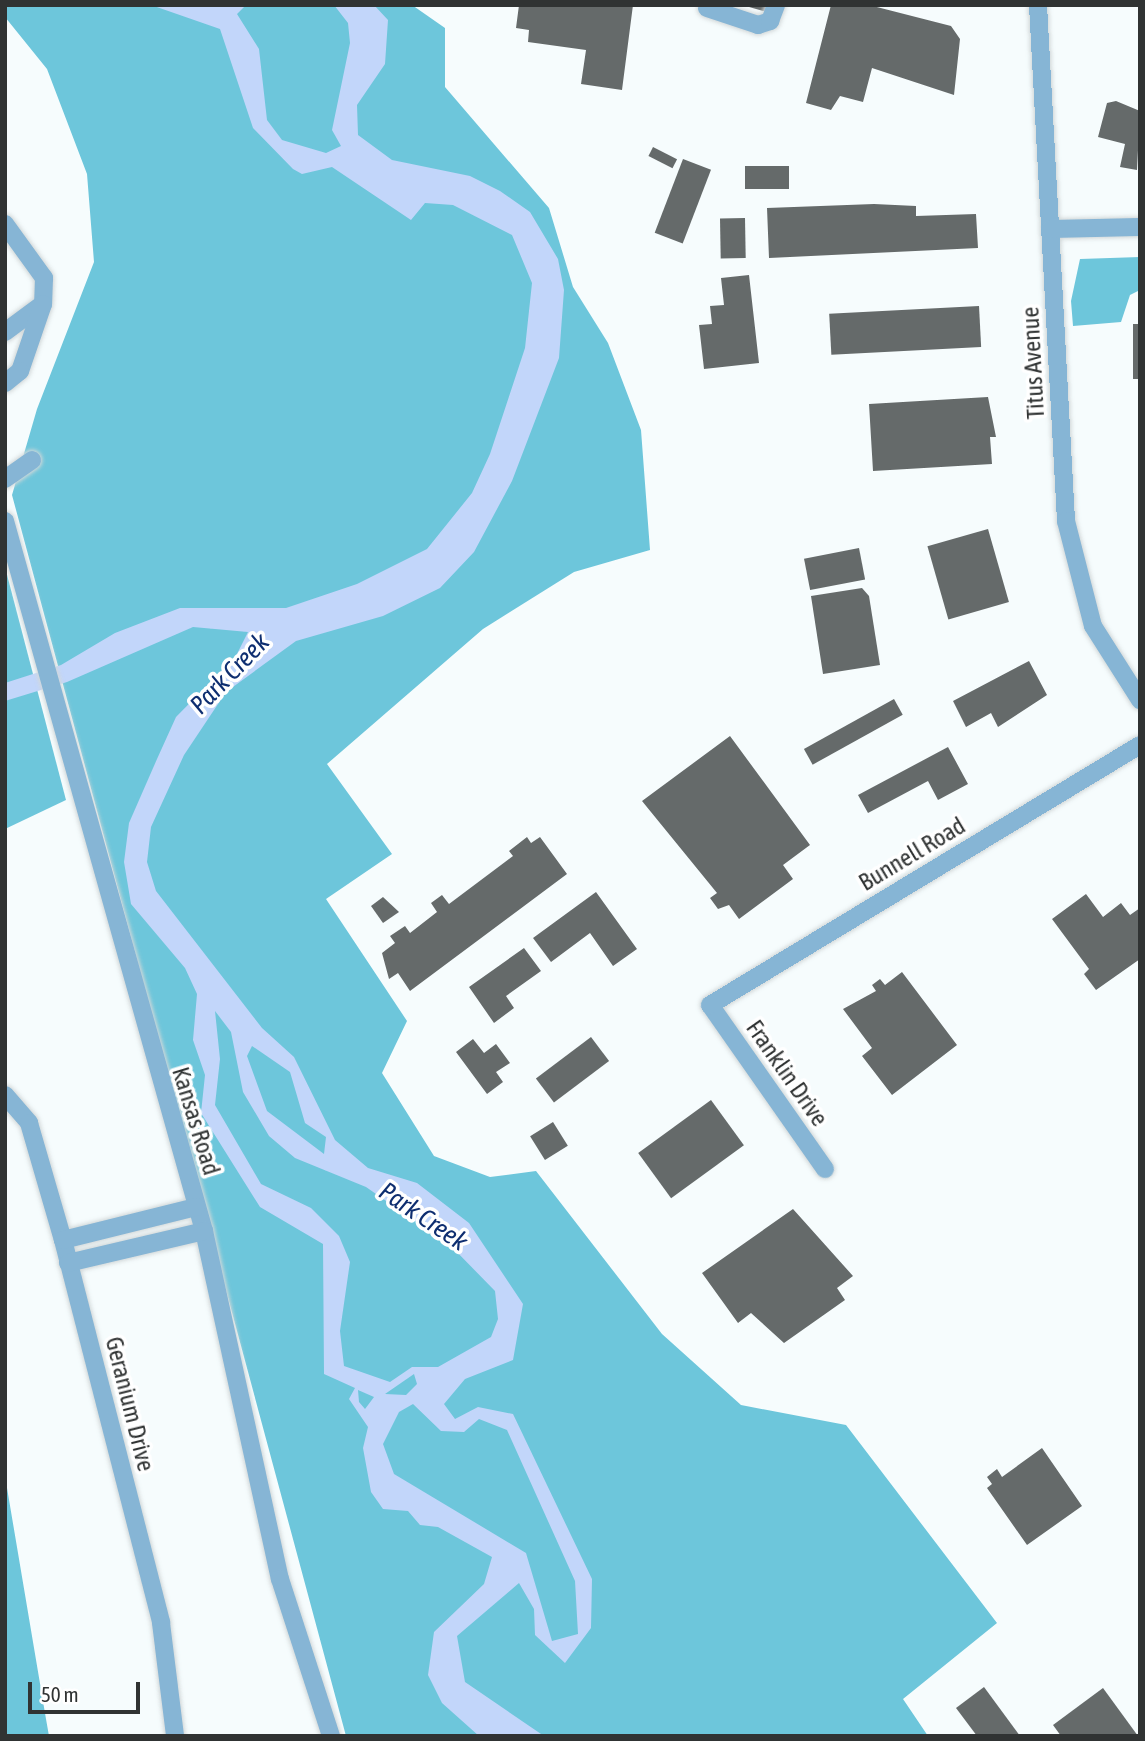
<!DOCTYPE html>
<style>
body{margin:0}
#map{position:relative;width:1145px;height:1741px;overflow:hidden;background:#f6fcfd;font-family:"Asap Condensed",sans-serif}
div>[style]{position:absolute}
.forest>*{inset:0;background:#6dc6db}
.water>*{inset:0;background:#c2d6fa}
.building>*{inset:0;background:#656a6a;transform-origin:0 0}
.roads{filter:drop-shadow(0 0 2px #d2d8d9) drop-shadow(0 0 2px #d2d8d9)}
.minor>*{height:18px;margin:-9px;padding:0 9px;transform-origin:9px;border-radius:9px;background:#86b5d5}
span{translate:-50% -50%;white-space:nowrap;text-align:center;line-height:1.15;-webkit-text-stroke:7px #fff;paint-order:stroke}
.street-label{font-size:24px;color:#303333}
.water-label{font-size:26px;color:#0e2e70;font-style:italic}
.frame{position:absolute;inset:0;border:7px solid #303333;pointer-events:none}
.scale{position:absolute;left:28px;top:1682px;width:112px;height:32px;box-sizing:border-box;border:4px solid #303333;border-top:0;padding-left:9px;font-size:21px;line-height:24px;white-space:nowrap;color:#303333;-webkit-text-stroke:5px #fff;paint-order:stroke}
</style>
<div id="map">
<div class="forest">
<div style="clip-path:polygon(5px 5px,412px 5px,445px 28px,445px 87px,549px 208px,573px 287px,608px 343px,641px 430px,650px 550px,574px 572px,483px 629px,327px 764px,392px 854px,326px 899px,407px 1021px,382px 1073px,434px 1156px,490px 1177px,536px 1171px,662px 1334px,741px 1405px,846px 1425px,997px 1623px,903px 1699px,928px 1736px,346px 1736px,12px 495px,37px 409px,94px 262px,87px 174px,47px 69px,5px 17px)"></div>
<div style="clip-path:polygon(1140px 257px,1140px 290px,1130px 295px,1121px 322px,1073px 326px,1071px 301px,1080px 259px)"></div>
<div style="clip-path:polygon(5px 567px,66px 800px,5px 829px)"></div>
<div style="clip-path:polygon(5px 1476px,46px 1719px,49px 1736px,5px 1736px)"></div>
</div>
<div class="water">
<div style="clip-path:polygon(evenodd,151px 5px,246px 5px,237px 14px,259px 49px,267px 120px,282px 140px,326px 153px,341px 146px,332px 130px,350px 43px,348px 23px,334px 5px,374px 5px,388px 20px,385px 64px,357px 105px,358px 135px,392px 160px,470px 176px,500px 191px,530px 212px,558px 259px,564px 290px,559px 358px,512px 481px,474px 552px,440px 588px,383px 616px,296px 641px,226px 692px,184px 755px,151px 827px,147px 862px,156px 891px,262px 1028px,294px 1057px,335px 1140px,368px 1168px,417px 1183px,469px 1223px,523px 1304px,513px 1360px,465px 1379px,444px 1404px,455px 1419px,478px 1407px,513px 1414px,592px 1579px,591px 1628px,565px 1663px,535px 1635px,534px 1609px,519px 1583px,457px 1636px,465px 1682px,544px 1736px,479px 1736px,442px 1703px,428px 1675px,434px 1632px,484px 1584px,492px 1557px,438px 1527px,420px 1525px,408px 1511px,383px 1509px,371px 1492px,363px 1448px,368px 1427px,349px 1399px,355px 1388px,324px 1374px,323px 1244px,260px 1207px,201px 1113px,205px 1075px,193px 1040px,197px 994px,185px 968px,131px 904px,124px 862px,129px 823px,157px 759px,176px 717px,236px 656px,248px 632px,193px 627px,67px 682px,5px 701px,5px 683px,61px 665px,115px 633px,180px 608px,286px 608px,357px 584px,427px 549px,472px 493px,490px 454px,525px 348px,532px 283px,512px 235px,453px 205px,425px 203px,411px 220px,332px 167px,302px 174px,293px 169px,253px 128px,220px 29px,151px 5px,215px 1011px,231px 1032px,243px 1092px,269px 1136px,295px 1158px,366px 1187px,451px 1246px,495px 1291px,498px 1319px,491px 1337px,438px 1367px,412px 1367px,390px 1382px,344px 1366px,340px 1331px,350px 1262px,339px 1236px,311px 1208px,261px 1184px,215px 1105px,220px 1059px,215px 1011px,151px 5px,252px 1046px,290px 1072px,305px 1123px,326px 1137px,324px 1154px,267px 1111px,247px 1056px,252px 1046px,151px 5px,414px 1374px,417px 1384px,406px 1395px,385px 1394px,414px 1374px,151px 5px,358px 1390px,374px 1397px,365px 1409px,359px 1402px,358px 1390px,151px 5px,413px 1404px,441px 1431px,464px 1432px,479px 1419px,507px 1430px,575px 1581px,578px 1634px,552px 1641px,526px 1553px,394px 1474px,383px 1444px,399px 1412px,413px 1404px)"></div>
</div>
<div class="building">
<div style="clip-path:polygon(519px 5px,633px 5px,622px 90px,581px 84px,586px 50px,528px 42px,529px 30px,516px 28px)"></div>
<div style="clip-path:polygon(742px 5px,768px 5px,767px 12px)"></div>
<div style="clip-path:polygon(831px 5px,869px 5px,951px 26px,960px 39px,954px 95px,872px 68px,863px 102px,840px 96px,831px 110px,806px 103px)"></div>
<div style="clip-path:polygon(1116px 101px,1140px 111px,1137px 170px,1120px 167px,1125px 144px,1098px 137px,1107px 103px)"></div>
<div style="left:653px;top:147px;width:27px;height:10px;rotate:27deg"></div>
<div style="left:683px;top:159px;width:30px;height:79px;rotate:21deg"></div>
<div style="left:789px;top:166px;width:23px;height:44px;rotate:90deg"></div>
<div style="clip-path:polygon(874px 204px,916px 206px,916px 216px,976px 214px,978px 248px,769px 258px,767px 208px)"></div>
<div style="left:745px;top:218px;width:40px;height:25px;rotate:89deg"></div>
<div style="clip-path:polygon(749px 275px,759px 363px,704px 369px,699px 325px,712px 324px,710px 306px,724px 305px,721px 278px)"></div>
<div style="left:979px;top:306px;width:41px;height:150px;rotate:87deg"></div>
<div style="left:1133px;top:324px;width:7px;height:55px"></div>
<div style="clip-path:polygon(988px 397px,996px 437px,990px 437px,992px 464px,873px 471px,869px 404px)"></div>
<div style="left:988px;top:529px;width:76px;height:63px;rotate:74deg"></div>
<div style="left:859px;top:548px;width:32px;height:56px;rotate:79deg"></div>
<div style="clip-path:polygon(862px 588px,869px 596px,880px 665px,823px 674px,811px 596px)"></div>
<div style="clip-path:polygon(1029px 661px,1047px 695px,998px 727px,991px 713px,966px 727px,953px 701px)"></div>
<div style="left:894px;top:699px;width:18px;height:103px;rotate:61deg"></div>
<div style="clip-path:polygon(730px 736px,810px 845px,783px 865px,793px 879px,739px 919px,729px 905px,718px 909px,710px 898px,717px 893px,642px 801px)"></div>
<div style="clip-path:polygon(948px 747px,968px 784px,938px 800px,928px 781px,868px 813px,858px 795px)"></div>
<div style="clip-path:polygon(527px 837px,531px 843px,540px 837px,567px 874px,410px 991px,398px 973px,389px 979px,382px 953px,395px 943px,390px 936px,405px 926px,410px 933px,437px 912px,431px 903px,442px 895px,449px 904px,513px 856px,509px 851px)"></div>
<div style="clip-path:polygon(596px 892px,637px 949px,613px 966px,590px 933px,551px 962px,533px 938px)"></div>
<div style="clip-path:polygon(1086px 894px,1103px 917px,1121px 903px,1130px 915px,1140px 908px,1140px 959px,1096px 990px,1084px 974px,1089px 969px,1052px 919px)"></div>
<div style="clip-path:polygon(383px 897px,399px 912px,383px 923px,371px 906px)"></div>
<div style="clip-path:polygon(524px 948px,541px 971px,506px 996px,514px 1008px,494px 1023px,469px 987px)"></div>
<div style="clip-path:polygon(902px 972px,957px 1045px,892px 1095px,862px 1056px,872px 1048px,843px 1009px,876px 991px,872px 985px,880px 979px,885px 985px)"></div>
<div style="left:591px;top:1037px;width:30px;height:69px;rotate:53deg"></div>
<div style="clip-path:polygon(473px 1039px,484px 1053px,496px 1044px,510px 1063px,496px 1072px,503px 1082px,487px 1094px,456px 1052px)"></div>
<div style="left:711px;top:1100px;width:56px;height:90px;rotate:54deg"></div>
<div style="left:553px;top:1122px;width:28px;height:27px;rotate:58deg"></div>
<div style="clip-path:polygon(793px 1209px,853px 1276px,837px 1288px,845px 1300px,784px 1343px,751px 1313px,738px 1323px,702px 1273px)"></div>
<div style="clip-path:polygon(1042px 1448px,1082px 1506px,1027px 1545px,987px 1488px,992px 1484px,987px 1477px,997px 1469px,1002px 1477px)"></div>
<div style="clip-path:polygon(984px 1687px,1020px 1736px,977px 1736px,956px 1708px)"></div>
<div style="clip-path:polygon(1103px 1688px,1138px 1736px,1061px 1736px,1053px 1725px)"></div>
</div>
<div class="roads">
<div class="minor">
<div style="left:1038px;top:5px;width:517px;rotate:86.89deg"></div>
<div style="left:1066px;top:521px;width:108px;rotate:75.6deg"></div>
<div style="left:1093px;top:626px;width:88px;rotate:57.6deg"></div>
<div style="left:707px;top:8px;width:54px;rotate:18.4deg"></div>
<div style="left:758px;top:25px;width:13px;rotate:-18deg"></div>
<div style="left:770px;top:21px;width:17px;rotate:-69deg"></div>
<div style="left:5px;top:224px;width:67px;rotate:54.2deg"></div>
<div style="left:44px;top:278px;width:26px;rotate:92deg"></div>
<div style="left:1050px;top:229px;width:90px;rotate:-1.3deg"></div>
<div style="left:5px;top:332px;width:47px;rotate:-36.4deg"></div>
<div style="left:43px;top:304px;width:71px;rotate:108.9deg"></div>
<div style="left:20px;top:371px;width:19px;rotate:141deg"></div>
<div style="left:5px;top:479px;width:33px;rotate:-35deg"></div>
<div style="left:5px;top:521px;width:737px;rotate:74.34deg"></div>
<div style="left:204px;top:1231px;width:356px;rotate:77.7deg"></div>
<div style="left:280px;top:1579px;width:165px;rotate:72deg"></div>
<div style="left:5px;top:1095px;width:37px;rotate:49deg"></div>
<div style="left:29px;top:1123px;width:122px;rotate:73.8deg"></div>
<div style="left:63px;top:1240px;width:395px;rotate:75.6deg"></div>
<div style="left:161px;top:1623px;width:114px;rotate:82.9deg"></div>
<div style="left:825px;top:1169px;width:200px;rotate:-125deg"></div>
<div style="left:710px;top:1005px;width:502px;rotate:-31.16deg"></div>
<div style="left:63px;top:1240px;width:137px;rotate:-13.9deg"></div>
<div style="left:68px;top:1263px;width:140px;rotate:-13.2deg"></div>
</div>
</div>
<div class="street-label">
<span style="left:1033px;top:363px;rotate:-93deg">Titus Avenue</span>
<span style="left:912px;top:854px;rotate:-31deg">Bunnell Road</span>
<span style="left:787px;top:1073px;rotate:55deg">Franklin Drive</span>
<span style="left:196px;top:1121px;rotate:73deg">Kansas Road</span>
<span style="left:130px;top:1404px;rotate:76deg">Geranium Drive</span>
</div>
<div class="water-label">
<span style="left:230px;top:674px;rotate:-46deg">Park Creek</span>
<span style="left:423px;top:1217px;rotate:34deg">Park Creek</span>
</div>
<div class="frame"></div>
<div class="scale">50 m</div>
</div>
